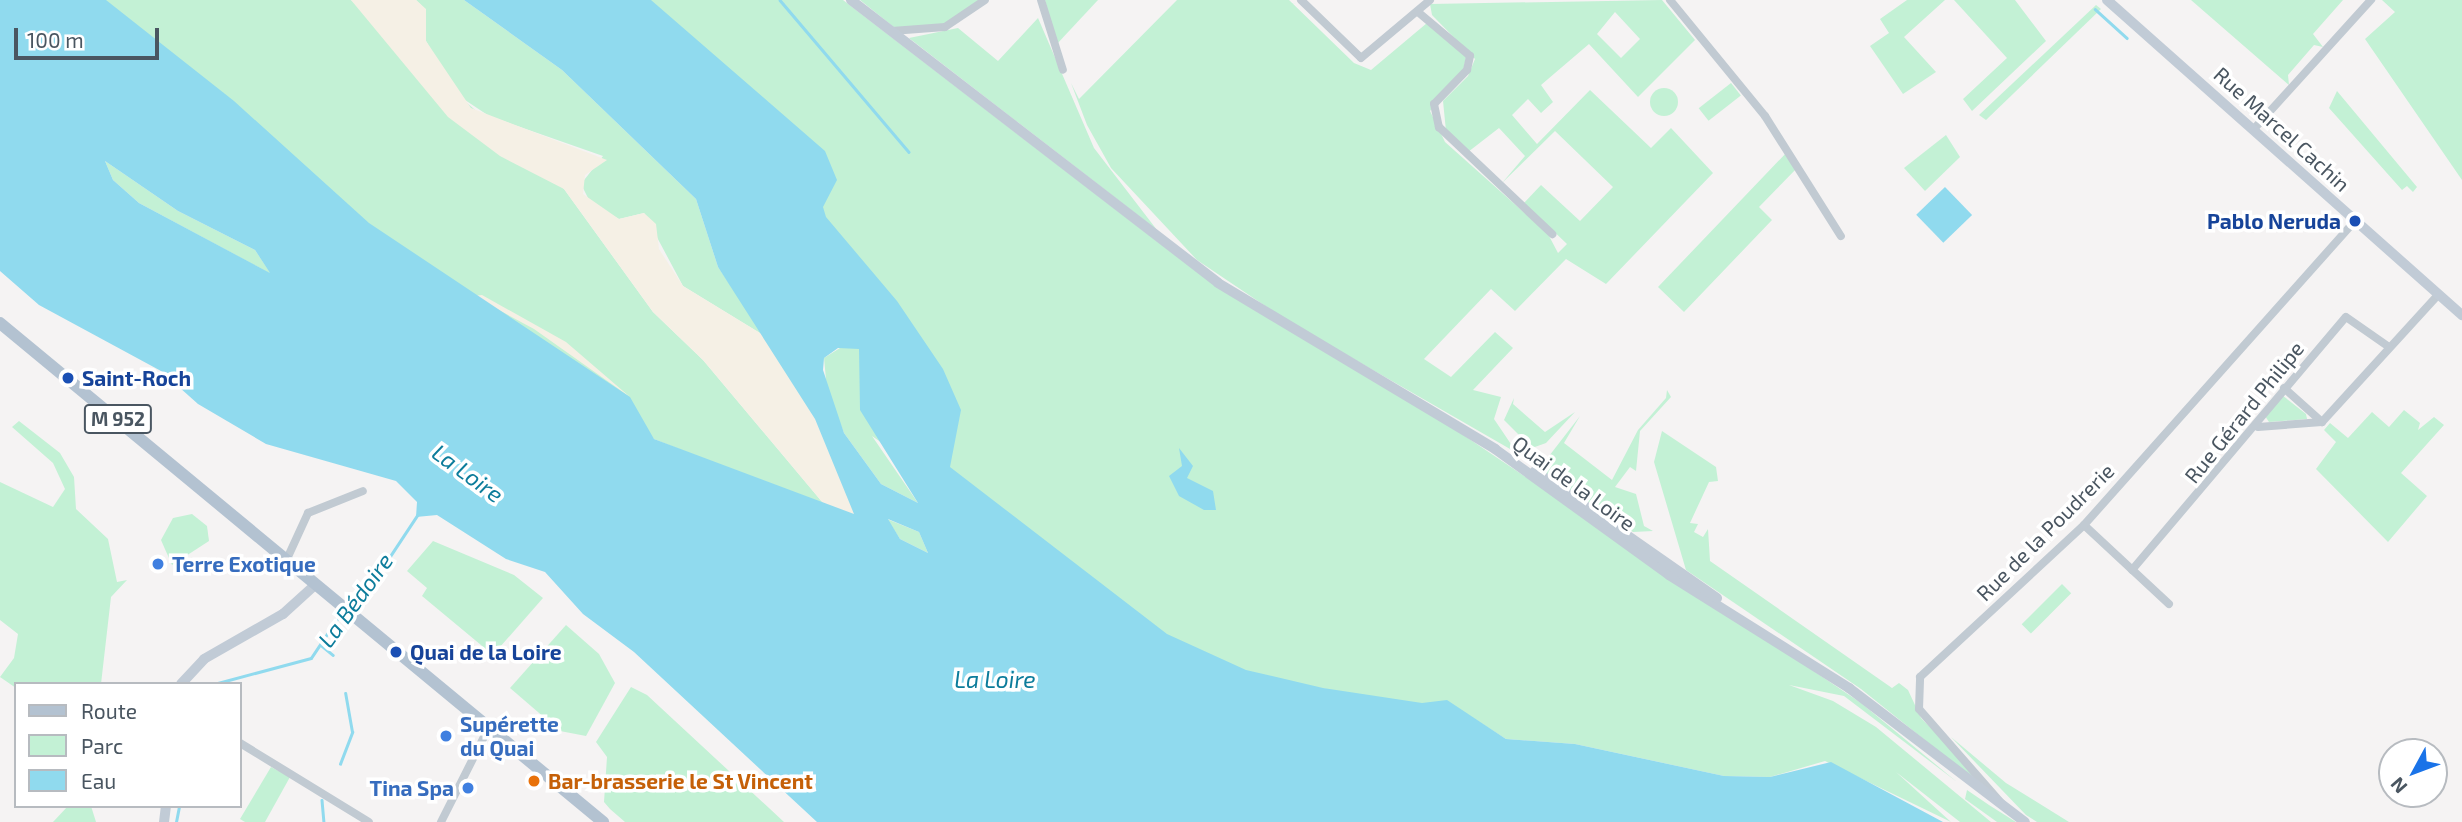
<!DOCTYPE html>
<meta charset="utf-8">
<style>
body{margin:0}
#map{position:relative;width:2462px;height:822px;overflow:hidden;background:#f5f3f3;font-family:"Exo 2",sans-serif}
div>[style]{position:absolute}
.green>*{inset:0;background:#c3f1d5;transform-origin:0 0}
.round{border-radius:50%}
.sand>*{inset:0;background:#f5f0e5}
.water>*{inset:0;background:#90daee;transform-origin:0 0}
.stream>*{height:2.5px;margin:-1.25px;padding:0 1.25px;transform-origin:1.25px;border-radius:1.25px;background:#90daee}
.street>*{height:8px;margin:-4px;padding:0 4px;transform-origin:4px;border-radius:4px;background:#c1cad2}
.secondary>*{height:10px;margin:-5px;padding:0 5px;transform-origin:5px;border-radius:5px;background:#c1cbd6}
.primary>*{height:12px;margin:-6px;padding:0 6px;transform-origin:6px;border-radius:6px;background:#b3c2d1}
.dots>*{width:19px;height:19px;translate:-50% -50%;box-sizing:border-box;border:4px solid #fff;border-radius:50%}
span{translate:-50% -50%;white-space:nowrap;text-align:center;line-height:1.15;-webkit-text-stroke:7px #fff;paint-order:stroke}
.shield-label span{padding:2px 5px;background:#fff;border:2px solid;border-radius:5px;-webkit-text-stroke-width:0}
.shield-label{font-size:19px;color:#4a5661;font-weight:700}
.street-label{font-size:21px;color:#4a5661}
.transit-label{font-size:21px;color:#164399;font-weight:700}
.right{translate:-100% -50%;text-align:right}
.left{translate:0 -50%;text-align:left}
.shop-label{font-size:21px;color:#366cbe;font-weight:700}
.food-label{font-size:21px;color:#c56008;font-weight:700}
.water-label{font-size:23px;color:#0c7c9b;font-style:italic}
.legend{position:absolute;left:14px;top:682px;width:228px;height:126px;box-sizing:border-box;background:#fff;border:2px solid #b7bbc0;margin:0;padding:9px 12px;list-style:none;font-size:21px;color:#4a5661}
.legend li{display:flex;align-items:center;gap:14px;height:35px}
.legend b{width:35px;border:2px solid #b7bbc0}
.north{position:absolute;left:2378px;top:738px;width:70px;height:70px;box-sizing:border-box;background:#fff;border:2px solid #b7bbc0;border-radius:50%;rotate:229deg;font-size:19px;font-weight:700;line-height:28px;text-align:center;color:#4a5661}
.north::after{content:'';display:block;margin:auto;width:24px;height:32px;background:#1a73e8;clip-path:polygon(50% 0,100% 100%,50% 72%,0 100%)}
.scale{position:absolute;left:14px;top:28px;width:145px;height:32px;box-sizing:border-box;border:4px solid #4a5661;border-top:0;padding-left:9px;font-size:21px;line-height:24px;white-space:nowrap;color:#4a5661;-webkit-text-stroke:5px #fff;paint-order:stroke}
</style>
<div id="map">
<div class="green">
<div style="clip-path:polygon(21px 0,351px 0,564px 189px,653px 312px,703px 360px,828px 509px,654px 439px)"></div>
<div style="clip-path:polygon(416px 0,464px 0,562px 70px,696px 199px,718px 267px,765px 336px,683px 286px,644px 213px,619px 219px,591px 204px,581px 184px,603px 156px,489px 116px,456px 94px,426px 41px,426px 10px)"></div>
<div style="clip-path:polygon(604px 0,843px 0,1201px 275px,1450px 426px,1861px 703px,1957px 782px,1844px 696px,1789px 685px,1833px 701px,1876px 727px,1991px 822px,1960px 822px,1896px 772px,1951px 822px,1825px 761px,1770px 777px,1724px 776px,1575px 744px,1506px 739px,1467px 714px,1202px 667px,872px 436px,918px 503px,881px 484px,844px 433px,827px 390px,824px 358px,840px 348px)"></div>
<div style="clip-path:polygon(860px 0,979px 0,952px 23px,895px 28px)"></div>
<div style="clip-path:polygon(1045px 0,1098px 0,1056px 45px)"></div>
<div style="clip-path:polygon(evenodd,1177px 0,1289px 0,1354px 63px,1371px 70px,1427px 23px,1467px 53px,1463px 71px,1430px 111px,1445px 142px,1548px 234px,1558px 253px,1567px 244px,1524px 203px,1541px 185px,1580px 221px,1613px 187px,1555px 131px,1502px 183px,1525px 156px,1499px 128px,1468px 152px,1446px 131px,1443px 101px,1468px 76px,1475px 59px,1432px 15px,1430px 4px,1662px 0,1695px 40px,1638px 97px,1589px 44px,1541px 85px,1553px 102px,1541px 113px,1528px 99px,1512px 115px,1537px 144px,1590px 90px,1651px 148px,1671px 128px,1713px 173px,1606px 284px,1566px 259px,1515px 311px,1491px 289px,1424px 359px,1451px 377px,1495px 332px,1513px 348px,1473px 390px,1501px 397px,1494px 419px,1517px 453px,1286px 320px,1197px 260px,1111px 168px,1087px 125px,1071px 83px,1079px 99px,1177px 0,1615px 12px,1640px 39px,1621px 58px,1597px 34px,1615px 12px)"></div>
<div style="clip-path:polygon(1907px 0,1945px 0,1904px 37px,1936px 72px,1903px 94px,1870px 46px,1889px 33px,1880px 19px)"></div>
<div style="clip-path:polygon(1954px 0,2015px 0,2046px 41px,1972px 111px,1963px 99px,2007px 58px)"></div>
<div style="clip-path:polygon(2191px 0,2343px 0,2313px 34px,2323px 47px,2314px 45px,2288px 75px,2289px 85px)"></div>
<div style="clip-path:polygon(2382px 0,2462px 0,2462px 180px,2365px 39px,2395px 12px)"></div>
<div style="clip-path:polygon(2096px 5px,2101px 9px,1986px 120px,1979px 115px)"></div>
<div style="clip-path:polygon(1038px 18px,1094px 148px,1157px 230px,909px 38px,958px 28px,998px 61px)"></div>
<div style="left:1731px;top:83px;width:16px;height:41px;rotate:52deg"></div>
<div class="round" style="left:1650px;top:88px;width:28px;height:28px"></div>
<div style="clip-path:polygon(2337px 91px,2417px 187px,2413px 192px,2407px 186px,2402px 190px,2329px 108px)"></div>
<div style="clip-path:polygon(1946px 135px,1960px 157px,1925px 191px,1904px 168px)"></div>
<div style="clip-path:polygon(1788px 151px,1798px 167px,1759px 207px,1772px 220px,1684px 312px,1658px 287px)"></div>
<div style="clip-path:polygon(105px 161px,178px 211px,255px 250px,271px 274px,139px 203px,113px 180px)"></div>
<div style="clip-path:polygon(1667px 390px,1671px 397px,1640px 431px,1636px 471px,1630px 467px,1615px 487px,1636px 494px,1644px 526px,1653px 531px,1633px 532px,1539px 469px,1580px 416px,1564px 443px,1612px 480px,1638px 430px,1666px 398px)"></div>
<div style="clip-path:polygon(2282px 395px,2306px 414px,2307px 419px,2269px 422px,2265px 416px)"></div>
<div style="clip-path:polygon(1514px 398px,1513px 404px,1545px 432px,1575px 412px,1546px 443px,1532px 448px,1504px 420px)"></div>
<div style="clip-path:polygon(2404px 410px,2420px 423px,2418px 430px,2434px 417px,2444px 425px,2401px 473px,2427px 496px,2388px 542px,2316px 469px,2336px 442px,2324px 430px,2330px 423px,2348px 438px,2372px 412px,2389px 427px)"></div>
<div style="clip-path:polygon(19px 421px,60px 453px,74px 477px,76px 509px,108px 539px,117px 582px,127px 580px,111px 597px,101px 684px,16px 688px,0 677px,14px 658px,18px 634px,0 620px,0 482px,53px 507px,65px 489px,53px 463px,12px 427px)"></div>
<div style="clip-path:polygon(1662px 431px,1716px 467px,1718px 481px,1709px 482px,1690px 523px,1698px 524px,1694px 532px,1703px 537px,1708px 529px,1710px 561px,1892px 688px,1899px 683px,1908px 690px,1921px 718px,1974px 772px,1971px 777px,1861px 689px,1686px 570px,1654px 462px)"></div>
<div style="clip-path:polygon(192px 514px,207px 526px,209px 541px,172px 565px,161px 540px,173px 518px)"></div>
<div style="clip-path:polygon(887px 519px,919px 532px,928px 553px,900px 539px)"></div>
<div style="clip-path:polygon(433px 541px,514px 575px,543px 598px,493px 655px,422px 596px,427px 588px,407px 571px)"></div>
<div style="left:2062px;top:584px;width:13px;height:57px;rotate:45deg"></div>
<div style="clip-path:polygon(566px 625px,599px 654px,615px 683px,586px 736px,560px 731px,510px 688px)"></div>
<div style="clip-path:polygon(631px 687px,647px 695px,784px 822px,625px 822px,610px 809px,604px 802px,607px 757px,596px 742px)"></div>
<div style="clip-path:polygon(1951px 737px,2006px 783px,2069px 822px,2037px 822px,2026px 815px)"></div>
<div style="clip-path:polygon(271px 767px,290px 777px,265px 822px,245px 822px,240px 819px)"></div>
<div style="clip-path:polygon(1967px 790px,1989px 805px,2016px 822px,1997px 822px,1965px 799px)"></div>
<div style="clip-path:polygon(68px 806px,91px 806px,96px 822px,53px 822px)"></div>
</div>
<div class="sand">
<div style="clip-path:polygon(351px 0,416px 0,426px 9px,426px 41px,471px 108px,607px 160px,585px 175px,583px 194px,619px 219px,644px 213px,656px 224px,659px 249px,683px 286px,765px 336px,815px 419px,855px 514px,828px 509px,703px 360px,653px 312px,564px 189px,500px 156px,448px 117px)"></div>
<div style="clip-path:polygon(482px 295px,566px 342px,630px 397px,534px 329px,473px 296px)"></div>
</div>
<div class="water">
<div style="clip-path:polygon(evenodd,0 0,106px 0,234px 101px,369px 223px,630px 397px,654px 439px,854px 514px,815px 419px,718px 267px,696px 199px,562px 70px,464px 0,651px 0,825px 151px,837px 180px,823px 207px,826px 217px,897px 301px,943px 369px,961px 410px,950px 467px,1167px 634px,1246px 670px,1323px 688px,1422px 703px,1447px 700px,1506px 739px,1575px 744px,1724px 776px,1770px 777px,1831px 762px,1943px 822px,817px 822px,634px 652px,583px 614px,545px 572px,506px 559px,437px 515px,416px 517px,417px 502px,396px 481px,266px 444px,198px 404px,161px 371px,39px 305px,0 271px,0 0,105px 161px,178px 211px,255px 250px,270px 273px,139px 203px,113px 180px,105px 161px,0 0,838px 348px,859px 349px,860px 410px,918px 503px,881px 484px,844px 433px,823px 370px,824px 358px,838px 348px,0 0,888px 519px,919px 532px,928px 553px,900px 539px,888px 519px)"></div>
<div style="left:1945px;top:187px;width:39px;height:40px;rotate:46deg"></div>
<div style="clip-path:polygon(1179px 448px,1193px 466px,1187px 478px,1213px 491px,1216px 510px,1204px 510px,1179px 496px,1169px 476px,1182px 466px)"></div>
</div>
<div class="stream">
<div style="left:780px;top:0;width:199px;rotate:49.7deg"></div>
<div style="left:2095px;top:9px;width:43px;rotate:42.2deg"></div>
<div style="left:347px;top:605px;width:31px;rotate:-40deg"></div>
<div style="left:371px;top:585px;width:85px;rotate:-56.5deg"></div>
<div style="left:322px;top:646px;width:14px;rotate:39deg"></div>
<div style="left:214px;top:684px;width:100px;rotate:-15deg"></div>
<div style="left:311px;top:658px;width:54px;rotate:-56.3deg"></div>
<div style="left:340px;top:764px;width:34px;rotate:-69deg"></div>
<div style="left:352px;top:732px;width:39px;rotate:-100deg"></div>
<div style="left:322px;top:800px;width:22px;rotate:85deg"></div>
<div style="left:176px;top:822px;width:16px;rotate:-79deg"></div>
</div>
<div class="street">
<div style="left:1041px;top:0;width:73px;rotate:72.6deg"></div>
<div style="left:1301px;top:0;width:83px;rotate:44deg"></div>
<div style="left:1361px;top:58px;width:90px;rotate:-40deg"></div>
<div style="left:1670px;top:0;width:150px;rotate:50.7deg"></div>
<div style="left:1765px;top:116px;width:142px;rotate:57.7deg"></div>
<div style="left:1418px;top:12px;width:68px;rotate:40.2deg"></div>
<div style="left:1470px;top:56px;width:14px;rotate:102deg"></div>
<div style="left:1467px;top:70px;width:47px;rotate:134.1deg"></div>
<div style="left:1434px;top:104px;width:24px;rotate:78deg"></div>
<div style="left:1439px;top:127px;width:156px;rotate:43.4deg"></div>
<div style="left:892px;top:31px;width:53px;rotate:-4.3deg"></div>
<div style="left:945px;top:27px;width:48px;rotate:-34deg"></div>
<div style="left:2253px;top:130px;width:176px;rotate:-47.8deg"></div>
<div style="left:2284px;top:388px;width:51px;rotate:41.8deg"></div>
<div style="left:2258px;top:427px;width:64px;rotate:-4.5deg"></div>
<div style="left:2322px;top:422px;width:173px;rotate:-47.6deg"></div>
<div style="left:2084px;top:525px;width:116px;rotate:42.9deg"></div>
<div style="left:286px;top:561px;width:53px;rotate:-65.4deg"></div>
<div style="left:308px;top:513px;width:59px;rotate:-21.8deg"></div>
<div style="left:2132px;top:570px;width:331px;rotate:-49.8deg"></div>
<div style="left:2346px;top:317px;width:52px;rotate:34.9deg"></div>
<div style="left:240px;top:743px;width:151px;rotate:31.5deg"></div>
<div style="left:2002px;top:804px;width:126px;rotate:-131.1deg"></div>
<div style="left:1919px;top:709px;width:32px;rotate:-88deg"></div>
<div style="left:1920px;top:677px;width:224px;rotate:-42.8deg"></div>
<div style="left:2084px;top:525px;width:407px;rotate:-48.3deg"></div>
<div style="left:441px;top:822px;width:106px;rotate:-63.2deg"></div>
</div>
<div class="secondary">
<div style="left:851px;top:0;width:463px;rotate:37.6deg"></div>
<div style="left:1218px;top:283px;width:323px;rotate:30.9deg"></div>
<div style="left:1495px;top:449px;width:215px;rotate:35.9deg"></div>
<div style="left:1669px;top:575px;width:213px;rotate:32.1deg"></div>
<div style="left:1849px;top:688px;width:221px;rotate:37.3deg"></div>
<div style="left:2107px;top:0;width:475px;rotate:41.6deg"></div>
<div style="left:1535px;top:471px;width:222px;rotate:34.9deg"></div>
<div style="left:181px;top:684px;width:34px;rotate:-47deg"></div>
<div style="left:204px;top:659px;width:91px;rotate:-29.7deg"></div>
<div style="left:283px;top:614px;width:43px;rotate:-42.2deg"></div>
<div style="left:164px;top:822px;width:16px;rotate:-83deg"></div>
</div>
<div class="primary">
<div style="left:0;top:323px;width:783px;rotate:39.61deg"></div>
</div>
<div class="dots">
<div style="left:2355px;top:221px;background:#1a4fb4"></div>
<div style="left:68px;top:378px;background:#1a4fb4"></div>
<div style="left:158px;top:564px;background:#3f7fe0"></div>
<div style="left:396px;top:652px;background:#1a4fb4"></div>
<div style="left:446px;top:736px;background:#3f7fe0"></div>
<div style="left:534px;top:781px;background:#e8710a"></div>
<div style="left:468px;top:788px;background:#3f7fe0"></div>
</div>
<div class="shield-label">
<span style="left:118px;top:419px">M 952</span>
</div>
<div class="street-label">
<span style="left:2282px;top:129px;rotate:42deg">Rue Marcel Cachin</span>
<span style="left:2244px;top:412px;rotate:-51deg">Rue Gérard Philipe</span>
<span style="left:1574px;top:483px;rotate:36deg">Quai de la Loire</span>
<span style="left:2045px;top:532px;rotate:-45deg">Rue de la Poudrerie</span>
</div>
<div class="transit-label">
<span class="right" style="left:2341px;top:221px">Pablo Neruda</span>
<span class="left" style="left:82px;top:378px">Saint-Roch</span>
<span class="left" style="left:410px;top:652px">Quai de la Loire</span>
</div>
<div class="shop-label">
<span class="left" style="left:172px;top:564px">Terre Exotique</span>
<span class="left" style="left:460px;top:736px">Supérette<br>du Quai</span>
<span class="right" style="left:454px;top:788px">Tina Spa</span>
</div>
<div class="food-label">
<span class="left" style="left:548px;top:781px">Bar-brasserie le St Vincent</span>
</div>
<div class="water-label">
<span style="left:468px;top:473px;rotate:36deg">La Loire</span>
<span style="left:355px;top:600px;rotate:-54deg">La Bédoire</span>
<span style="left:995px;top:679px">La Loire</span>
</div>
<ul class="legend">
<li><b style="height:9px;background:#b3c2d1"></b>Route</li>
<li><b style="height:19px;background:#c3f1d5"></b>Parc</li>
<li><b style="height:19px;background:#90daee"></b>Eau</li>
</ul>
<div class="north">N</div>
<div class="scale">100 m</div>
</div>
